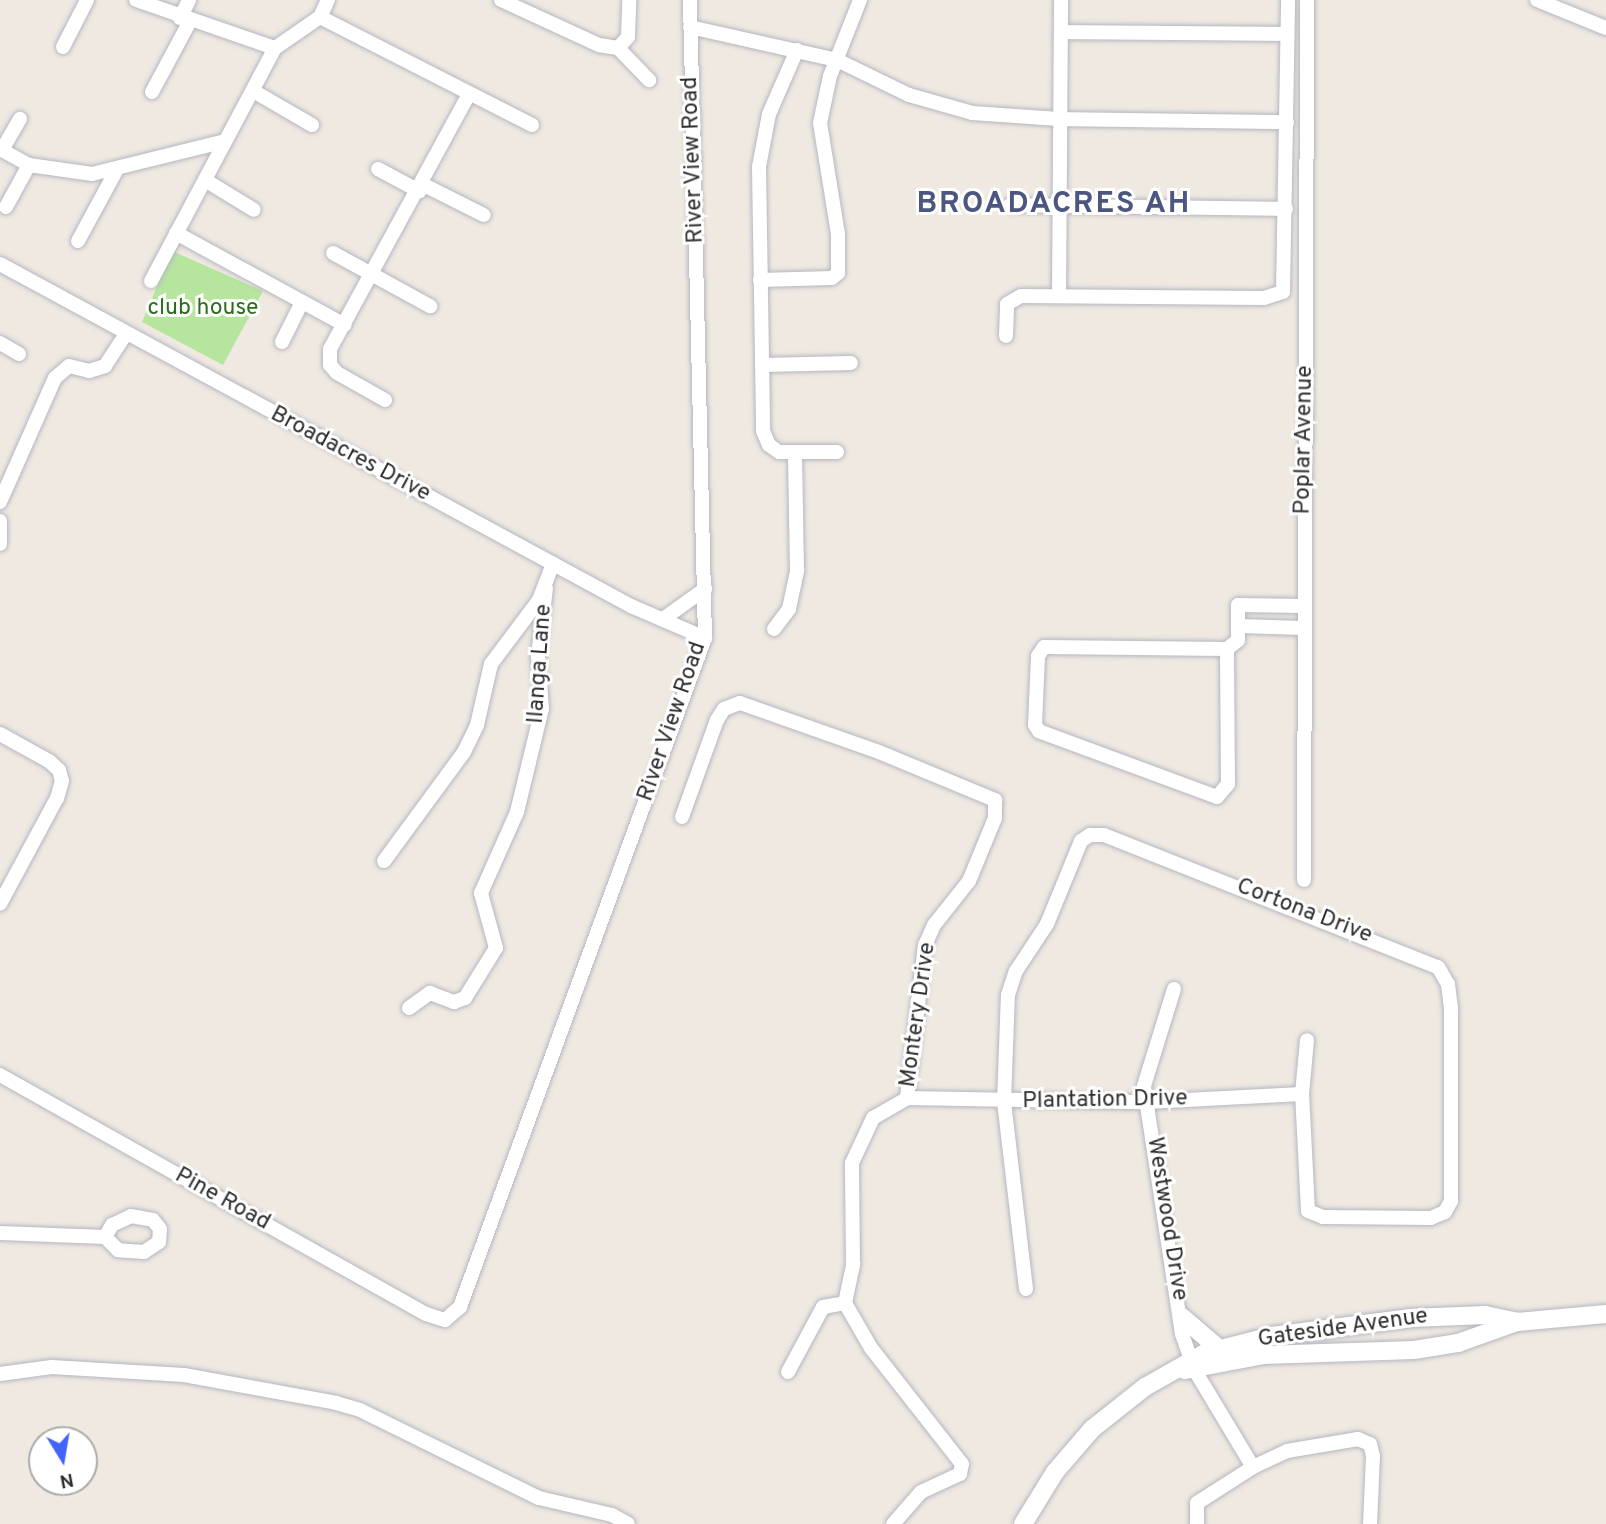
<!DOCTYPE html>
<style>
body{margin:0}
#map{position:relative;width:1606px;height:1524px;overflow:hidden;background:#efe9e1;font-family:Overpass,sans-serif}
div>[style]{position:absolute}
.green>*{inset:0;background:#b6e59e}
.roads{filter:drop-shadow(0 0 2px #b4b7c1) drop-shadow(0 0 2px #b4b7c1)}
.minor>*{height:14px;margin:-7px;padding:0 7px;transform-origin:7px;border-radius:7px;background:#fff}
.tertiary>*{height:18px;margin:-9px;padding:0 9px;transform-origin:9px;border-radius:9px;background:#fff}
span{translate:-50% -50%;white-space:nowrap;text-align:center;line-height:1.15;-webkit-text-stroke:6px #fff;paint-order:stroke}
.street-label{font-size:23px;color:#2e2e2e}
.park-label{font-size:23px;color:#2c6e1b}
.district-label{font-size:30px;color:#4d5680;font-weight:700;letter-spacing:2px}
.north{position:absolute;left:28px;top:1426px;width:70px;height:70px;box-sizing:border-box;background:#fff;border:2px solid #ababab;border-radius:50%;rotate:169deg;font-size:19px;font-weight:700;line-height:28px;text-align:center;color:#2e2e2e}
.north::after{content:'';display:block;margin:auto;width:24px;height:32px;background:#4264fb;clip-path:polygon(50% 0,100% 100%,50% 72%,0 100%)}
</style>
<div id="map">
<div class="green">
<div style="clip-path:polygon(172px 251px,263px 291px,223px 365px,142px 322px)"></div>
</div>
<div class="roads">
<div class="minor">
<div style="left:136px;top:0;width:147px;rotate:19.1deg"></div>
<div style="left:501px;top:0;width:108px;rotate:24.7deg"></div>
<div style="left:599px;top:45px;width:19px;rotate:9deg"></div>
<div style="left:618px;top:48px;width:45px;rotate:45.9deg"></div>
<div style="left:1537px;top:0;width:74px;rotate:22.1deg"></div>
<div style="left:320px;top:17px;width:238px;rotate:27deg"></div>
<div style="left:180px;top:18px;width:20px;rotate:-63deg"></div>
<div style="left:690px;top:27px;width:151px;rotate:12.7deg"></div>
<div style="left:837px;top:60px;width:80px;rotate:25.9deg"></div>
<div style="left:909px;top:95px;width:66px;rotate:15.9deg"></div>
<div style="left:972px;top:113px;width:87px;rotate:3.9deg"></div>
<div style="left:1059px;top:119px;width:228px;rotate:0.8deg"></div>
<div style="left:1061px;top:32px;width:226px;rotate:0.5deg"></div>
<div style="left:63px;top:47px;width:53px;rotate:-62.9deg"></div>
<div style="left:618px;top:48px;width:15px;rotate:-48deg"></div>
<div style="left:628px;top:37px;width:37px;rotate:-88deg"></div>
<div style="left:797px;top:50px;width:70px;rotate:113.6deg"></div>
<div style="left:769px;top:114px;width:54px;rotate:100.7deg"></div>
<div style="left:759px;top:167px;width:264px;rotate:89.1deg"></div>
<div style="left:763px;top:431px;width:15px;rotate:67deg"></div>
<div style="left:769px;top:445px;width:12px;rotate:35deg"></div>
<div style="left:779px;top:452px;width:58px"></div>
<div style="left:152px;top:92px;width:81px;rotate:-61.8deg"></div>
<div style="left:255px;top:92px;width:66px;rotate:30.1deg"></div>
<div style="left:0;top:149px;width:33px;rotate:29deg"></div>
<div style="left:29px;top:165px;width:64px;rotate:8.1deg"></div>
<div style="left:92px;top:174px;width:137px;rotate:-13.9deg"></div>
<div style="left:2px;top:150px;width:36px;rotate:-60deg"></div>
<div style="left:378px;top:169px;width:47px;rotate:28.2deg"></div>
<div style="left:205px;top:180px;width:57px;rotate:31.5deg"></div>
<div style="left:422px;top:184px;width:69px;rotate:26.6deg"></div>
<div style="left:1010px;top:205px;width:276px;rotate:0.8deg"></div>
<div style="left:6px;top:207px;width:48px;rotate:-61.3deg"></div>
<div style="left:176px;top:233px;width:192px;rotate:28.6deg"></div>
<div style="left:78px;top:241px;width:80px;rotate:-61.5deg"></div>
<div style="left:333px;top:253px;width:111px;rotate:28.7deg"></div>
<div style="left:0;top:264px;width:718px;rotate:28.46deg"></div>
<div style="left:631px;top:606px;width:81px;rotate:23.4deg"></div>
<div style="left:760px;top:280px;width:72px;rotate:-1.6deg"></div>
<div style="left:832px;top:278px;width:8px;rotate:-40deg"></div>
<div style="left:838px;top:273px;width:39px;rotate:-90deg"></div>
<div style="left:838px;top:234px;width:112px;rotate:-99.2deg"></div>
<div style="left:820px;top:123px;width:48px;rotate:-78deg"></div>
<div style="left:830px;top:76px;width:82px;rotate:-68.5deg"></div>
<div style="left:151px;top:281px;width:264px;rotate:-62deg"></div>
<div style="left:275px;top:48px;width:55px;rotate:-34.6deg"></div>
<div style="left:320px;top:17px;width:19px;rotate:-65deg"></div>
<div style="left:1059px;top:295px;width:295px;rotate:-89.6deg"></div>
<div style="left:1006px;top:336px;width:32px;rotate:-88deg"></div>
<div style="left:1007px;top:304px;width:16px;rotate:-30deg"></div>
<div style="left:1021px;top:296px;width:243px;rotate:0.5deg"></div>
<div style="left:1264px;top:298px;width:20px;rotate:-18deg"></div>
<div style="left:1283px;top:292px;width:292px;rotate:-89deg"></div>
<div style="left:282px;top:342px;width:42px;rotate:-63.4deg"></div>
<div style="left:0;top:343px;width:22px;rotate:30deg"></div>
<div style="left:762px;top:365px;width:89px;rotate:-1.3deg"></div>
<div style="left:385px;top:400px;width:55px;rotate:-150.6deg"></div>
<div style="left:337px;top:373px;width:11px;rotate:-131deg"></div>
<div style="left:330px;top:365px;width:16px;rotate:-90deg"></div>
<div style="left:330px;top:349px;width:288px;rotate:-61.4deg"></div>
<div style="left:0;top:502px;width:136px;rotate:-66.1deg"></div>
<div style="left:55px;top:378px;width:18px;rotate:-41deg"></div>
<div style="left:69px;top:366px;width:21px;rotate:14deg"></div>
<div style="left:89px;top:371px;width:17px;rotate:-17deg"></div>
<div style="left:105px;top:366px;width:37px;rotate:-57deg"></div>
<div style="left:0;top:521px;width:23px;rotate:90deg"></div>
<div style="left:663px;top:619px;width:52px;rotate:-35.5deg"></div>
<div style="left:1238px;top:626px;width:66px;rotate:1.7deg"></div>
<div style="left:774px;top:629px;width:25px;rotate:-53deg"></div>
<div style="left:789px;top:609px;width:40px;rotate:-78deg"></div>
<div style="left:797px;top:570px;width:117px;rotate:-91deg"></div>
<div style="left:1227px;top:649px;width:135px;rotate:89.6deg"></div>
<div style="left:1228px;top:784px;width:17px;rotate:130deg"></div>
<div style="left:1217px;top:797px;width:190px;rotate:-159.7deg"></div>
<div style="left:1039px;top:731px;width:7px;rotate:-124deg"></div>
<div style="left:1035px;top:725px;width:69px;rotate:-87.5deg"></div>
<div style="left:1038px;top:656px;width:11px;rotate:-56deg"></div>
<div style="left:1044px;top:647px;width:183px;rotate:0.6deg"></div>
<div style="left:1227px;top:649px;width:14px;rotate:-39deg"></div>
<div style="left:1238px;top:640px;width:35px;rotate:-90deg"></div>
<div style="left:1238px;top:605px;width:66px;rotate:0.9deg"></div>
<div style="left:0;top:734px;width:56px;rotate:28.9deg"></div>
<div style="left:49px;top:761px;width:13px;rotate:42deg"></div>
<div style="left:59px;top:770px;width:11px;rotate:75deg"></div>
<div style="left:62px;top:781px;width:18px;rotate:106deg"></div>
<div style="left:57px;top:798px;width:120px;rotate:118.3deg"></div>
<div style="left:682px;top:817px;width:103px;rotate:-70.2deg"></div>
<div style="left:717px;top:720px;width:13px;rotate:-58deg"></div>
<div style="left:724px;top:709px;width:17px;rotate:-21deg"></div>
<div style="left:740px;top:703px;width:147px;rotate:19.4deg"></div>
<div style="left:879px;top:752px;width:126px;rotate:22.5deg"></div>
<div style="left:995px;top:800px;width:18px;rotate:90deg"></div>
<div style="left:995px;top:818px;width:68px;rotate:112.4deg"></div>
<div style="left:969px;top:881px;width:56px;rotate:128.5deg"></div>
<div style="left:934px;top:925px;width:22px;rotate:114deg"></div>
<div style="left:925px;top:945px;width:154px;rotate:96.7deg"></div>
<div style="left:384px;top:861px;width:135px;rotate:-53.7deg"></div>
<div style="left:464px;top:752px;width:30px;rotate:-64deg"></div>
<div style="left:477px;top:725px;width:63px;rotate:-77.1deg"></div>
<div style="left:491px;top:664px;width:80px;rotate:-53.1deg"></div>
<div style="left:539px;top:600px;width:39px;rotate:-69deg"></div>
<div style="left:1304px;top:880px;width:880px;rotate:-89.8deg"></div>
<div style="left:1174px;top:989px;width:102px;rotate:107.2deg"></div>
<div style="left:1144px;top:1086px;width:251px;rotate:81.3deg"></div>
<div style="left:1182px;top:1334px;width:37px;rotate:71deg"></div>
<div style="left:1194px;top:1369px;width:114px;rotate:59deg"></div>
<div style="left:409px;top:1008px;width:26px;rotate:-36deg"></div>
<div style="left:430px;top:993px;width:26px;rotate:21deg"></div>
<div style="left:454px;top:1002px;width:12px;rotate:-20deg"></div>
<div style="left:465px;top:998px;width:59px;rotate:-58.2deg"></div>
<div style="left:496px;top:948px;width:57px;rotate:-105.3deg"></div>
<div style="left:481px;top:893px;width:89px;rotate:-66deg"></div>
<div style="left:517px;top:812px;width:106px;rotate:-76.4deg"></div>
<div style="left:542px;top:709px;width:53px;rotate:-94.3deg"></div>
<div style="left:538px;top:656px;width:68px;rotate:-83.3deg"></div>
<div style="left:0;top:1075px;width:488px;rotate:29.3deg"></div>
<div style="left:426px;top:1314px;width:20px;rotate:18deg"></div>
<div style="left:445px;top:1320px;width:20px;rotate:-41deg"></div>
<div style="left:460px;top:1307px;width:712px;rotate:-69.89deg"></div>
<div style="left:705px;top:638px;width:638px;rotate:-91.35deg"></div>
<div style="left:131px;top:1216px;width:22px;rotate:10deg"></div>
<div style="left:153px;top:1220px;width:11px;rotate:52deg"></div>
<div style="left:160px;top:1229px;width:13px;rotate:94deg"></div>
<div style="left:159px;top:1242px;width:18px;rotate:146deg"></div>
<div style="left:144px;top:1252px;width:26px;rotate:-176deg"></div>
<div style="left:118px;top:1250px;width:18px;rotate:-135deg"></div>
<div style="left:105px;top:1237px;width:14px;rotate:-60deg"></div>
<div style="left:112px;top:1225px;width:21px;rotate:-25deg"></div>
<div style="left:0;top:1233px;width:105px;rotate:2.2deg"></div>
<div style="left:1026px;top:1289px;width:188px;rotate:-96.7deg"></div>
<div style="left:1004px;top:1102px;width:107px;rotate:-87.9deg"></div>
<div style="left:1008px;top:995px;width:25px;rotate:-72deg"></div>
<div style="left:1016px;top:971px;width:56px;rotate:-56.6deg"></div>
<div style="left:1047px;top:924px;width:90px;rotate:-67.7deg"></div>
<div style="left:1081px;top:841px;width:11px;rotate:-34deg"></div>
<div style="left:1090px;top:835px;width:14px"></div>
<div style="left:1104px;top:835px;width:359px;rotate:21.6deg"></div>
<div style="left:1438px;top:967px;width:20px;rotate:60deg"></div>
<div style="left:1448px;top:984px;width:24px;rotate:83deg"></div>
<div style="left:1451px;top:1008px;width:193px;rotate:90deg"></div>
<div style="left:1451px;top:1201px;width:13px;rotate:119deg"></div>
<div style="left:1445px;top:1212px;width:15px;rotate:157deg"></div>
<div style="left:1431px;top:1218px;width:108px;rotate:-179.5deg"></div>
<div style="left:1323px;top:1217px;width:16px;rotate:-158deg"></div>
<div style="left:1308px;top:1211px;width:117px;rotate:-92.9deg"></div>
<div style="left:1302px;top:1094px;width:54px;rotate:-84.7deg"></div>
<div style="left:788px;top:1372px;width:74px;rotate:-61.7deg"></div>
<div style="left:823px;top:1307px;width:22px;rotate:-10deg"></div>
<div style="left:0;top:1374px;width:52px;rotate:-7.7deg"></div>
<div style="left:52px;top:1367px;width:132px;rotate:3.5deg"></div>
<div style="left:184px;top:1375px;width:155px;rotate:10.4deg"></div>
<div style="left:336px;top:1403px;width:25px;rotate:16deg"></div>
<div style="left:360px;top:1410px;width:199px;rotate:26.2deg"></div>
<div style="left:539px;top:1498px;width:75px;rotate:13.1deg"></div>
<div style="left:612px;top:1515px;width:18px;rotate:29deg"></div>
<div style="left:893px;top:1524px;width:43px;rotate:-48.8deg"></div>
<div style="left:921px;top:1492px;width:43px;rotate:-24.8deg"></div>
<div style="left:960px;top:1474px;width:10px;rotate:-79deg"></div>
<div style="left:962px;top:1464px;width:147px;rotate:-128.1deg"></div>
<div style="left:871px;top:1348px;width:52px;rotate:-120deg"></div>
<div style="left:845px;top:1303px;width:40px;rotate:-78deg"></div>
<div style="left:853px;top:1264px;width:101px;rotate:-90.6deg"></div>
<div style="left:852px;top:1163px;width:50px;rotate:-65deg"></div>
<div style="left:873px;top:1118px;width:39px;rotate:-30deg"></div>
<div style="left:907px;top:1098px;width:240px;rotate:1deg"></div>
<div style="left:1147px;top:1102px;width:155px;rotate:-3deg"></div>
<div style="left:1197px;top:1524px;width:21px;rotate:-90deg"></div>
<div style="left:1197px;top:1503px;width:67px;rotate:-32.7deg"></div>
<div style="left:1253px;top:1467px;width:38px;rotate:-25deg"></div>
<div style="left:1287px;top:1451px;width:72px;rotate:-9.6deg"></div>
<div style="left:1358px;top:1439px;width:13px;rotate:23deg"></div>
<div style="left:1370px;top:1444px;width:12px;rotate:76deg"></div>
<div style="left:1373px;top:1456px;width:68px;rotate:92.5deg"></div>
</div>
<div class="tertiary">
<div style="left:1182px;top:1317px;width:48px;rotate:40.7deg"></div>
<div style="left:1185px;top:1370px;width:79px;rotate:-10.9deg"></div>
<div style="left:1263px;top:1355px;width:151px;rotate:-1.9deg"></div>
<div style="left:1414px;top:1350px;width:45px;rotate:-9deg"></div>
<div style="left:1458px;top:1343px;width:63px;rotate:-19.6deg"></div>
<div style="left:1517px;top:1322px;width:89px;rotate:-5.1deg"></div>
<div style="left:1023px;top:1524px;width:61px;rotate:-58.4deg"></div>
<div style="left:1055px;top:1472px;width:57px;rotate:-49.3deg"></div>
<div style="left:1092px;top:1429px;width:68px;rotate:-38.4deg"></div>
<div style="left:1145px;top:1387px;width:69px;rotate:-29.5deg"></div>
<div style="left:1205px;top:1353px;width:69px;rotate:-14.2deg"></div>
<div style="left:1272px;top:1336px;width:140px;rotate:-7.4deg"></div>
<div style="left:1411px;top:1318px;width:74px;rotate:-2.3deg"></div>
<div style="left:1485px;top:1315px;width:33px;rotate:12deg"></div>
</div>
</div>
<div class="street-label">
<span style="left:694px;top:160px;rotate:-92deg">River View Road</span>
<span style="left:1305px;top:440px;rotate:-89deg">Poplar Avenue</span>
<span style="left:350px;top:455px;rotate:28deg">Broadacres Drive</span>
<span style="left:541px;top:664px;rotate:-86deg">Ilanga Lane</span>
<span style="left:673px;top:722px;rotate:-71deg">River View Road</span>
<span style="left:1304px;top:912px;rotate:21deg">Cortona Drive</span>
<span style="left:919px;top:1015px;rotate:-82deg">Montery Drive</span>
<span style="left:1105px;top:1101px;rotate:-1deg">Plantation Drive</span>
<span style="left:222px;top:1200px;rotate:29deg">Pine Road</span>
<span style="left:1166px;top:1219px;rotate:81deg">Westwood Drive</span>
<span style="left:1343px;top:1329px;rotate:-8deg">Gateside Avenue</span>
</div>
<div class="park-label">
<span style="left:203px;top:309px">club house</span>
</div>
<div class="district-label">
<span style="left:1054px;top:205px">BROADACRES AH</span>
</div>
<div class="north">N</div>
</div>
